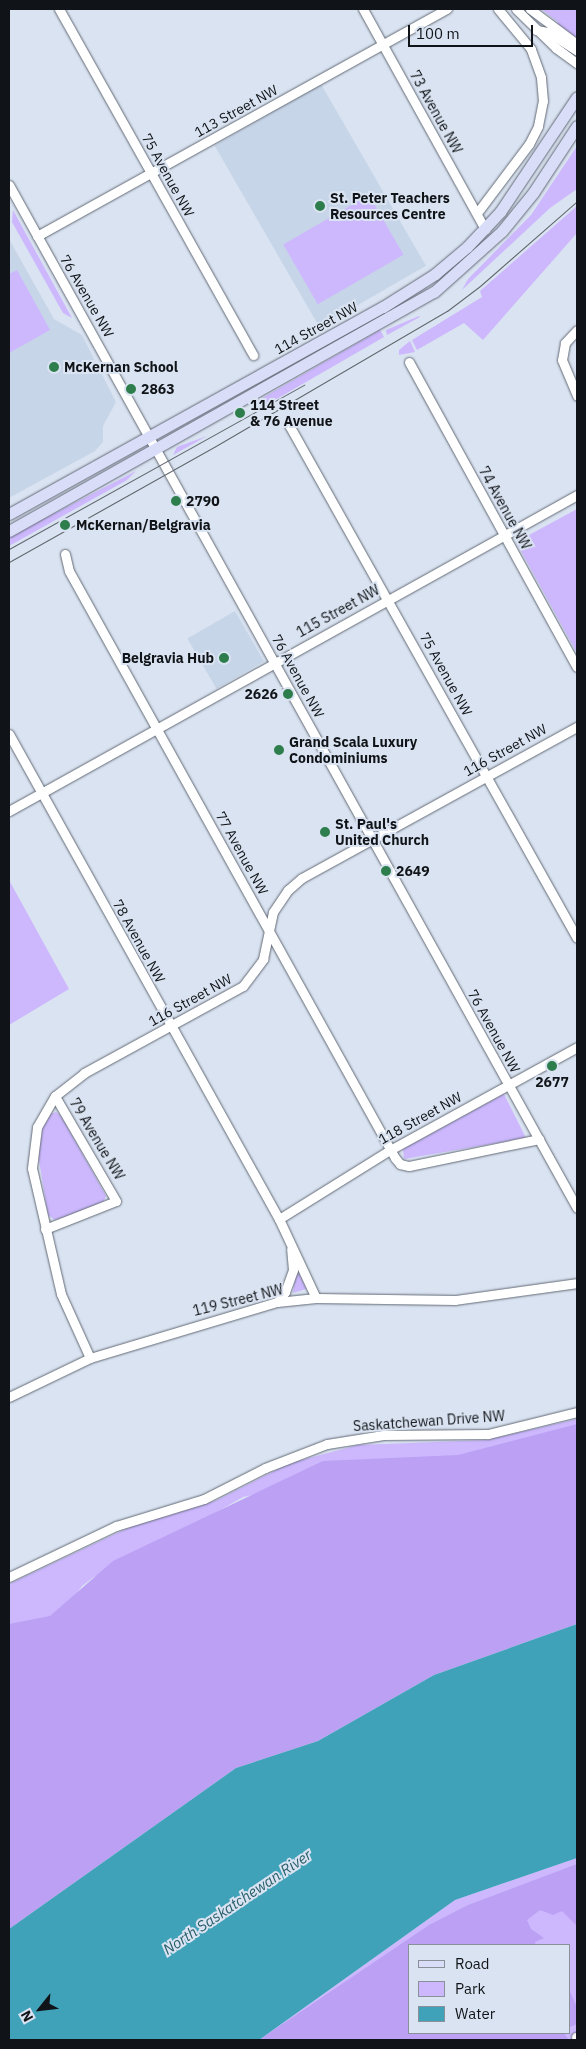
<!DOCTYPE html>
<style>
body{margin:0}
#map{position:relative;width:586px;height:2049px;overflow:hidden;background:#dae3f1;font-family:"IBM Plex Sans",sans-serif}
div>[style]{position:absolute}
.built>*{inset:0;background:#c7d5e8;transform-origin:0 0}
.green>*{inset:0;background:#cdb8fe;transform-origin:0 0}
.forest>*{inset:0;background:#bba0f4}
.water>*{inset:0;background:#40a2b9}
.roads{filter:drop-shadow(0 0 1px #626a76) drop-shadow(0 0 1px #626a76)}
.minor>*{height:9px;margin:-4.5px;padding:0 4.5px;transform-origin:4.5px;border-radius:4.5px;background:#fff}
.major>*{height:11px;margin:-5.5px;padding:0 5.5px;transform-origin:5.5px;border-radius:5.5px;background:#d9ddf7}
.tram>*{height:1px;margin:-0.5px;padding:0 0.5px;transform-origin:0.5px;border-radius:0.5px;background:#61676f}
.dots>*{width:14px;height:14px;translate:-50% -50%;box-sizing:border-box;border:2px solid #dae3f1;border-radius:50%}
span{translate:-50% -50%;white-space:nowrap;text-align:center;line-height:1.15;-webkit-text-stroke:4px #dae3f1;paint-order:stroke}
.street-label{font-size:14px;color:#101418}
.poi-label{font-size:14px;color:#101418;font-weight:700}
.left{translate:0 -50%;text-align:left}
.right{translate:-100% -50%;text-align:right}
.water-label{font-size:15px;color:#275d6a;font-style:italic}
.frame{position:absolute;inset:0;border:10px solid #101418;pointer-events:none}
.legend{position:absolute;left:408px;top:1944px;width:162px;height:90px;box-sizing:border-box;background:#dae3f1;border:1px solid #89909a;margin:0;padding:6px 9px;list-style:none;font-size:15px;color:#101418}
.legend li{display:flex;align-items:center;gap:10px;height:25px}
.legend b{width:25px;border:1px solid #89909a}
.north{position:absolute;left:15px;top:1984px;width:50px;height:50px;-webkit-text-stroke:4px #dae3f1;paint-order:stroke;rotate:241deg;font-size:14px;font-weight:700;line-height:20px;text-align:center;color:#101418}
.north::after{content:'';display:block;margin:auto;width:18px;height:22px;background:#101418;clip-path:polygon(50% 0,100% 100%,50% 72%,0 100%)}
.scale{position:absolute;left:408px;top:25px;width:125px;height:22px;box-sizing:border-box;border:2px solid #101418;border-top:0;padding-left:6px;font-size:15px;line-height:18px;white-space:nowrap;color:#101418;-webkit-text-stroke:4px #dae3f1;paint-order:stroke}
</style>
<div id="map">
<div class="built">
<div style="left:321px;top:84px;width:210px;height:123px;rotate:60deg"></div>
<div style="clip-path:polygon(9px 239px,54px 319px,82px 335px,116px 402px,103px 426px,103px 442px,95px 451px,9px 498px)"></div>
<div style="left:235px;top:611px;width:58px;height:55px;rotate:60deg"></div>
</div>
<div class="green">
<div style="clip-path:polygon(541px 9px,577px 9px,577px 40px,556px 26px,558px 22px)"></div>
<div style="clip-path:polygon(577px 146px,577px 189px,550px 208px,462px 290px,468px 279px,531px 215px)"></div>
<div style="left:369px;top:195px;width:69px;height:99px;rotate:60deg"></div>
<div style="clip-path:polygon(577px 206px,577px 233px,483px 340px,464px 323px,417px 350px,412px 340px,482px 297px,480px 291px)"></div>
<div style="clip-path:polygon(13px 210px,72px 318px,63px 313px,12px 222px)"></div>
<div style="clip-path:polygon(17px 270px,50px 330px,9px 353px,9px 274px)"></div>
<div style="clip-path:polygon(419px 316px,420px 317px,387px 335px,386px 330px)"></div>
<div style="left:380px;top:330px;width:8px;height:142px;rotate:60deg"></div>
<div style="clip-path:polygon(410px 341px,415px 352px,399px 355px,399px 350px)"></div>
<div style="clip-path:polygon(207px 436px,173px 455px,177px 447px)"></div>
<div style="clip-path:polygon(136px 471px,127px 480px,9px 546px,9px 537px)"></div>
<div style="clip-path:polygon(577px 509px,577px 653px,516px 542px)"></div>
<div style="clip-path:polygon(9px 880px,69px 989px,9px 1025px)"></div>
<div style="clip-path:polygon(504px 1094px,526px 1138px,404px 1159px,403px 1149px)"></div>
<div style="clip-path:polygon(56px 1112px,61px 1116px,106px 1196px,103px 1203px,55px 1220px,48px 1215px,38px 1154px,43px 1127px,50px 1114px)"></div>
<div style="clip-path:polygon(296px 1273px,300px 1274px,306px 1289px,293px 1293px)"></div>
<div style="clip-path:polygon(577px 1419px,577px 1431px,566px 1436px,243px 1497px,114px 1571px,94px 1577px,82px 1586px,53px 1625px,9px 1637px,9px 1584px,132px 1526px,215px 1501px,290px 1463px,358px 1445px,486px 1440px)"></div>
<div style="clip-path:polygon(evenodd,577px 1858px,577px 2040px,259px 2040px,455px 1900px,577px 1858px,410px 1945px,570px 1945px,570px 2033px,410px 2033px,410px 1945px)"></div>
</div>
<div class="forest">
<div style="clip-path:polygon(577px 1424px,577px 1624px,434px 1675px,318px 1741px,236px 1768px,9px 1929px,9px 1624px,50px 1616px,113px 1561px,323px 1461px,458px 1455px)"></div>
<div style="clip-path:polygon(577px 1864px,577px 1926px,562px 1911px,553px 1915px,540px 1910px,527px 1920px,531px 1929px,544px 1938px,535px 1942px,536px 1945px,410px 1945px,410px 2033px,564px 2033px,569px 2040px,259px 2040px,429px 1925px,468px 1905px)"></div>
<div style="clip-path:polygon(570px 1992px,577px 2007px,577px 2024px,570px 2027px)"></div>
</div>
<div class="water">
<div style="clip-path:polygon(577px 1624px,577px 1858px,455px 1900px,259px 2040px,9px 2040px,9px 1929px,236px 1768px,318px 1741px,434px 1675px)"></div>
</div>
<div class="roads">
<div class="minor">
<div style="left:59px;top:9px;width:397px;rotate:60.7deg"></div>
<div style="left:363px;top:9px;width:252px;rotate:61deg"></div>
<div style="left:516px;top:9px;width:56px;rotate:44.3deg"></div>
<div style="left:556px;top:48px;width:26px;rotate:36deg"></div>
<div style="left:530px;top:9px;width:59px;rotate:36.7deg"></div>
<div style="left:536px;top:30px;width:12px;rotate:9deg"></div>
<div style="left:548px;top:32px;width:35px;rotate:33deg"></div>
<div style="left:9px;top:185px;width:1170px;rotate:60.96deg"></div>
<div style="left:477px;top:213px;width:86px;rotate:-53deg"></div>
<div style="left:529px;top:144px;width:20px;rotate:-63deg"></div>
<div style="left:538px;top:126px;width:25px;rotate:-79deg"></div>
<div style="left:543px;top:101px;width:24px;rotate:-95deg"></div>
<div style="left:541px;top:77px;width:30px;rotate:-110deg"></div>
<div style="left:531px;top:49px;width:52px;rotate:-129.5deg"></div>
<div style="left:37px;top:236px;width:469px;rotate:-29deg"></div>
<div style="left:577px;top:330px;width:18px;rotate:133deg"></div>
<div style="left:565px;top:343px;width:17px;rotate:100deg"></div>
<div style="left:562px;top:360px;width:39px;rotate:67deg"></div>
<div style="left:409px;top:362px;width:348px;rotate:61.2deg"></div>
<div style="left:289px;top:425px;width:588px;rotate:60.69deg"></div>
<div style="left:65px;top:554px;width:17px;rotate:77deg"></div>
<div style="left:69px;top:571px;width:671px;rotate:60.95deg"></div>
<div style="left:395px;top:1158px;width:8px;rotate:50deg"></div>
<div style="left:400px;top:1164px;width:9px;rotate:13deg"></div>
<div style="left:409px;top:1166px;width:133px;rotate:-11.7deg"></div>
<div style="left:9px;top:734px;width:555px;rotate:60.9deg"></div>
<div style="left:279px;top:1219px;width:87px;rotate:64.9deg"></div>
<div style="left:9px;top:811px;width:650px;rotate:-29.09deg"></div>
<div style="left:279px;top:1219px;width:131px;rotate:-31.9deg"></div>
<div style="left:390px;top:1150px;width:213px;rotate:-28.8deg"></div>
<div style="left:45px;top:1229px;width:76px;rotate:-21.5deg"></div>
<div style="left:116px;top:1201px;width:121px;rotate:-120.2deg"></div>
<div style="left:277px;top:1302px;width:13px;rotate:-51deg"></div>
<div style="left:285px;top:1292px;width:23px;rotate:-70deg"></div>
<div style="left:293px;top:1270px;width:21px;rotate:-95deg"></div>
<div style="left:90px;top:1358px;width:70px;rotate:-114.4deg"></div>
<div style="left:61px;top:1294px;width:129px;rotate:-103deg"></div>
<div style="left:32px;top:1168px;width:41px;rotate:-83deg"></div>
<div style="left:37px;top:1127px;width:36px;rotate:-60deg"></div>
<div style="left:55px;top:1096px;width:37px;rotate:-38deg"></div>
<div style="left:84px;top:1073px;width:181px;rotate:-28.7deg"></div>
<div style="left:243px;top:986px;width:34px;rotate:-53deg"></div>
<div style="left:263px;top:959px;width:48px;rotate:-78deg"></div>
<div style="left:273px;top:912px;width:27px;rotate:-56deg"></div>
<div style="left:288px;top:890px;width:18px;rotate:-41deg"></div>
<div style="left:302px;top:878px;width:314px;rotate:-28.8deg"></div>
<div style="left:9px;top:1397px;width:90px;rotate:-25.7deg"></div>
<div style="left:90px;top:1358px;width:195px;rotate:-16.7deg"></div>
<div style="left:277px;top:1302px;width:39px;rotate:-6deg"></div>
<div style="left:316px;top:1298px;width:139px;rotate:0.8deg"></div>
<div style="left:455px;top:1300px;width:123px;rotate:-7.9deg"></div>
<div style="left:9px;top:1577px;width:119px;rotate:-25.5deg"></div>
<div style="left:116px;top:1526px;width:92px;rotate:-17.1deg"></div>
<div style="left:204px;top:1499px;width:68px;rotate:-26.9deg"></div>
<div style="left:265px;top:1468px;width:66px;rotate:-21.2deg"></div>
<div style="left:327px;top:1444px;width:57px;rotate:-9.1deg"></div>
<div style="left:383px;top:1435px;width:105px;rotate:-0.5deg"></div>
<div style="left:488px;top:1434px;width:92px;rotate:-13.9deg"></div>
<div style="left:576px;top:2037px;width:3px;rotate:72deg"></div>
</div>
<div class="major">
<div style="left:9px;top:514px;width:427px;rotate:-29deg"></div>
<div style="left:383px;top:307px;width:62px;rotate:-32.4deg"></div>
<div style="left:435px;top:274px;width:42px;rotate:-40.2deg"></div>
<div style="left:467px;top:247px;width:48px;rotate:-46.7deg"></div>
<div style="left:500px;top:212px;width:138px;rotate:-56.2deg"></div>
<div style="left:9px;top:531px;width:488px;rotate:-29.4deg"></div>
<div style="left:434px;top:292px;width:91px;rotate:-41.9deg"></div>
<div style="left:502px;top:231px;width:49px;rotate:-50.8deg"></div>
<div style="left:533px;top:193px;width:80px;rotate:-56.7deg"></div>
</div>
</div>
<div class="tram">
<div style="left:9px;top:549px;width:338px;rotate:-29.1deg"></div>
<div style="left:9px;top:562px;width:235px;rotate:-29.3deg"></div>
<div style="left:214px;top:447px;width:270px;rotate:-30.3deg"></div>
<div style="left:447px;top:311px;width:41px;rotate:-37.1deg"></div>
<div style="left:480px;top:286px;width:129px;rotate:-41.2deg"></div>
</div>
<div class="dots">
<div style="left:320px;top:206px;background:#2d7d4d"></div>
<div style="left:54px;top:367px;background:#2d7d4d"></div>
<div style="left:131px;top:389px;background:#2d7d4d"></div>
<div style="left:240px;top:413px;background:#2d7d4d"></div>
<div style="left:176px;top:501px;background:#2d7d4d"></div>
<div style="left:65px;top:525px;background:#2d7d4d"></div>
<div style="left:224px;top:658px;background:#2d7d4d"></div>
<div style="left:288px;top:694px;background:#2d7d4d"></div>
<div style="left:279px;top:750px;background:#2d7d4d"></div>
<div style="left:325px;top:832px;background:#2d7d4d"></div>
<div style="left:386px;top:871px;background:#2d7d4d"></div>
<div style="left:552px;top:1066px;background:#2d7d4d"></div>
</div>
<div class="street-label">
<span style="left:236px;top:111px;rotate:-29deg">113 Street NW</span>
<span style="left:436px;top:112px;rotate:61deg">73 Avenue NW</span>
<span style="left:168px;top:175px;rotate:61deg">75 Avenue NW</span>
<span style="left:87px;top:296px;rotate:60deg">76 Avenue NW</span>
<span style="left:316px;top:328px;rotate:-29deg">114 Street NW</span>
<span style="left:505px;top:508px;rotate:61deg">74 Avenue NW</span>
<span style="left:338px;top:611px;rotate:-29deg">115 Street NW</span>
<span style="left:446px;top:674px;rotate:61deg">75 Avenue NW</span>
<span style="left:298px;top:676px;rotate:61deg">76 Avenue NW</span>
<span style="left:505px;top:750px;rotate:-29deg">116 Street NW</span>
<span style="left:242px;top:853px;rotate:61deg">77 Avenue NW</span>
<span style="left:139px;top:941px;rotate:61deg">78 Avenue NW</span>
<span style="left:190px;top:1000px;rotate:-29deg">116 Street NW</span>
<span style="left:494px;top:1031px;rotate:61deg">76 Avenue NW</span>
<span style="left:420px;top:1118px;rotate:-29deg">118 Street NW</span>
<span style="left:97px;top:1139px;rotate:59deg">79 Avenue NW</span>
<span style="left:238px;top:1300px;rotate:-14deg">119 Street NW</span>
<span style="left:429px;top:1421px;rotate:-4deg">Saskatchewan Drive NW</span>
</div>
<div class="poi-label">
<span class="left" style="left:330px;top:206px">St. Peter Teachers<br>Resources Centre</span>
<span class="left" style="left:64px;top:367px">McKernan School</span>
<span class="left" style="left:141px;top:389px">2863</span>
<span class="left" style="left:250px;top:413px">114 Street<br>&amp; 76 Avenue</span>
<span class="left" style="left:186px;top:501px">2790</span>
<span class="left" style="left:76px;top:525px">McKernan/Belgravia</span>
<span class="right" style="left:214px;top:658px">Belgravia Hub</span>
<span class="right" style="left:278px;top:694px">2626</span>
<span class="left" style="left:289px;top:750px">Grand Scala Luxury<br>Condominiums</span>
<span class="left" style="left:335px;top:832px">St. Paul's<br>United Church</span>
<span class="left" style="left:396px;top:871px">2649</span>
<span style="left:552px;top:1082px">2677</span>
</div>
<div class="water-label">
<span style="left:237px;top:1902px;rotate:-34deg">North Saskatchewan River</span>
</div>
<div class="frame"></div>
<ul class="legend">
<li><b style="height:6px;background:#d9ddf7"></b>Road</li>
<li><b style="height:14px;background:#cdb8fe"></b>Park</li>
<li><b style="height:14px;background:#40a2b9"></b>Water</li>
</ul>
<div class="north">N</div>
<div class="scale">100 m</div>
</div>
